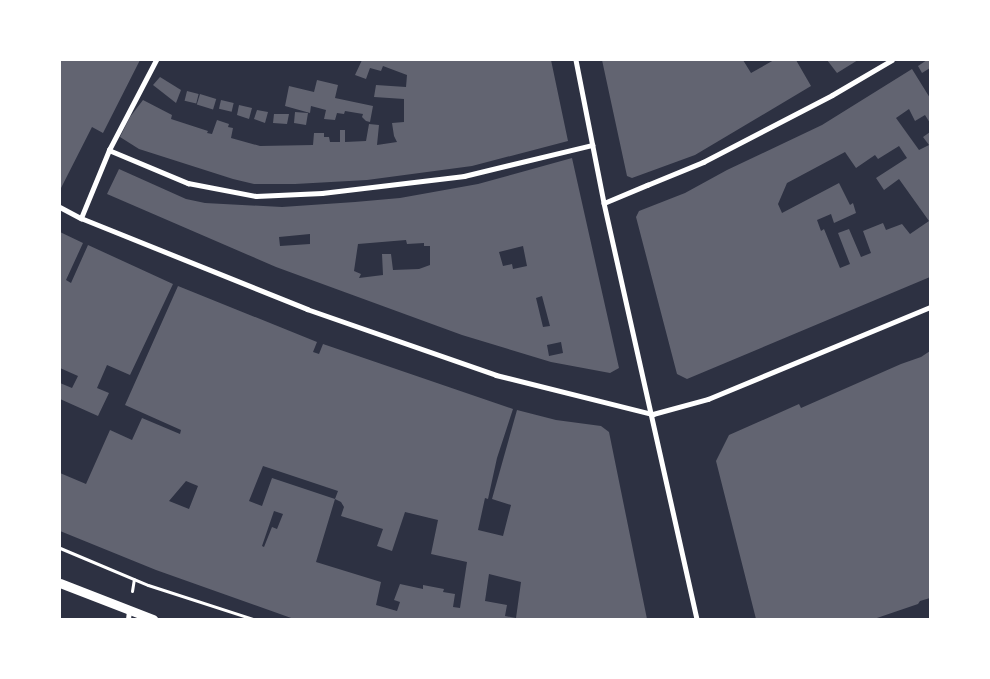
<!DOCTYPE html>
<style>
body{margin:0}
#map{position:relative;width:990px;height:679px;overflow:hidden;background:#2d3142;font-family:Montserrat,sans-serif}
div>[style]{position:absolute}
.building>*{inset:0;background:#626471;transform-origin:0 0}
.path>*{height:3px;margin:-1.5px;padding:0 1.5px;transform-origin:1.5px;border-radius:1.5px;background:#fff}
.pedestrian>*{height:4.5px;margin:-2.25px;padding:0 2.25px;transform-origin:2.25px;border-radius:2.25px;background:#fff}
.minor>*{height:5px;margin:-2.5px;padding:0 2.5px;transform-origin:2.5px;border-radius:2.5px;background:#fff}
.tertiary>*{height:9px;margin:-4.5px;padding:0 4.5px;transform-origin:4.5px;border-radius:4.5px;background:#fff}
span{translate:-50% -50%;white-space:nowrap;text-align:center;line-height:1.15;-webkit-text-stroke:4px #fff;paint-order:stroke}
.frame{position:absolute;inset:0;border:61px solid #fff;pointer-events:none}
</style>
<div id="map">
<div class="building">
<div style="clip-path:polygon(60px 60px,140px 60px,103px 133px,92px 127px,60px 190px)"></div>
<div style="clip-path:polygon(362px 60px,551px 60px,568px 141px,472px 166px,367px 180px,295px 184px,254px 184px,233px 179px,139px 149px,120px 137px,130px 117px,143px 100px,172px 115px,171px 119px,208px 131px,207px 133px,212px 134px,217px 120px,229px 124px,228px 127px,233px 128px,231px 138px,260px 146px,313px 145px,314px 133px,324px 133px,324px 137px,329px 137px,330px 142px,340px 142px,340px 130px,345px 130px,345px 142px,366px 141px,369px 124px,379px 125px,377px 145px,397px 142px,394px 136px,392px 123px,404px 122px,404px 99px,374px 97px,376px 85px,406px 87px,407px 75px,383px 66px,381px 71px,370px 68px,366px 79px,355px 75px)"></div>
<div style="clip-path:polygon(602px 60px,743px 60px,751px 73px,774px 60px,796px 60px,811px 86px,695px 155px,632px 178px,627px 176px)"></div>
<div style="clip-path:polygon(827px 60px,858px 60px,837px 73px)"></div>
<div style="clip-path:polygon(927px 60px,930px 60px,930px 68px,922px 73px,918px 66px)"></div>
<div style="clip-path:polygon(evenodd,912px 69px,930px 98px,930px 123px,925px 115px,915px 121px,909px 109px,896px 118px,919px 150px,929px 145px,923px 137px,930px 132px,930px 277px,687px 379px,677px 374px,636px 217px,639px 211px,685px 193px,727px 170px,822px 125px,912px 69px,899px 146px,907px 158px,876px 178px,884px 190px,899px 179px,929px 221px,910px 234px,902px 224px,886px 230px,883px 223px,863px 231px,871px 253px,861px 257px,849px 229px,838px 233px,850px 264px,840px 268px,824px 229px,821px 231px,817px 220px,831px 214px,834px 223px,856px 213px,853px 203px,850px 205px,839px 183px,782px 213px,778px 204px,787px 183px,845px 152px,856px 168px,875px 155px,878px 159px,899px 146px)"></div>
<div style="clip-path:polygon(160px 77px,181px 90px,176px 103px,153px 85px)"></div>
<div style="clip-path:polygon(317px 80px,338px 85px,335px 98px,373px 106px,370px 122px,366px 121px,362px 117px,363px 114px,345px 111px,344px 114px,337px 113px,335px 120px,324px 119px,326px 110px,311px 106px,310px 113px,285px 106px,289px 86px,314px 92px)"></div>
<div style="left:187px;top:91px;width:12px;height:10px;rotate:14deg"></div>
<div style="left:200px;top:94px;width:17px;height:11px;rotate:17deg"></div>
<div style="left:221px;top:100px;width:13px;height:9px;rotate:13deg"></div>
<div style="clip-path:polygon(239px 105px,252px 108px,249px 119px,237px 115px)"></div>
<div style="clip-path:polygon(257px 110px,268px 112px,265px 123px,254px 119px)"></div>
<div style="clip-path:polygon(295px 112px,308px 113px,306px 125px,294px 123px)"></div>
<div style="clip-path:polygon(274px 114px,289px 114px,287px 124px,273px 123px)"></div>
<div style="clip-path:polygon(evenodd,572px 158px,619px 368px,610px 373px,551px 362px,462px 335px,276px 267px,107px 194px,119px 169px,186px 199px,205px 203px,282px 207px,355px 202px,400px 198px,478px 184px,572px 158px,310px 234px,310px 244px,280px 246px,279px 237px,310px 234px,572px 158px,406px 240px,407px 244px,424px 243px,424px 246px,430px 246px,430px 265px,419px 269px,393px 270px,391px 254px,382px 254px,383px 275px,359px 278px,361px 274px,354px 271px,358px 244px,406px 240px,572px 158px,523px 246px,527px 266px,513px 269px,512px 264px,503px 266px,499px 252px,523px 246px,572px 158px,542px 296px,550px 326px,543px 327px,536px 298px,542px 296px,572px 158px,561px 342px,563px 353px,549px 356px,547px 345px,561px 342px)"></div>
<div style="clip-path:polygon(60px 232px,83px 243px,66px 280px,71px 283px,88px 245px,173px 284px,130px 375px,107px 365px,97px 388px,109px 393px,98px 416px,60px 399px,60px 383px,72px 388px,78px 376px,60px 368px)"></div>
<div style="clip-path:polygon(evenodd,178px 286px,317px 342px,313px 352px,319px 354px,323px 344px,513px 409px,497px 458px,488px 499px,485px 498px,478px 530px,503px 536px,511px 505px,492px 499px,517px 410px,556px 420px,601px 426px,609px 432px,647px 619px,294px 619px,156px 570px,60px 531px,60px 473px,86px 484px,110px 430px,132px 440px,142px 418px,180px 434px,181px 430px,125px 405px,178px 286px,263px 466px,338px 491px,335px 499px,272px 478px,262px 506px,249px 501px,263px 466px,178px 286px,186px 481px,198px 486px,189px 509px,169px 501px,186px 481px,178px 286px,335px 499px,341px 502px,344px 507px,341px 516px,383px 529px,377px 546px,392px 551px,405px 512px,438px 520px,431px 554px,467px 562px,460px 608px,453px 607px,455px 594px,443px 592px,444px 589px,423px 585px,423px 589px,400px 584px,394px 600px,400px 602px,397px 611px,376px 605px,381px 582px,316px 562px,335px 499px,178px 286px,274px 511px,283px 514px,277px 529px,272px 527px,264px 547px,262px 546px,274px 511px,178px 286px,489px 574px,521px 582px,516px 618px,505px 616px,507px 605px,485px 601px,489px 574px)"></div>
<div style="clip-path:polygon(930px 351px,930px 598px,920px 601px,918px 604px,874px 619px,756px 619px,716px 461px,729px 435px,799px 404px,801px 408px,901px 364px,921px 357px)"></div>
</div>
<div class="path">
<div style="left:60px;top:548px;width:95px;rotate:22.8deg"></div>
<div style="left:148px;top:585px;width:110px;rotate:17.9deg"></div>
<div style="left:132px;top:591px;width:12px;rotate:-81deg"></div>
</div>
<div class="pedestrian">
<div style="left:576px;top:60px;width:146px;rotate:78.9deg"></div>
<div style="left:604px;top:203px;width:426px;rotate:77.4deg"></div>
<div style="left:109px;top:150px;width:86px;rotate:22.7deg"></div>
<div style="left:188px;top:183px;width:69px;rotate:10.8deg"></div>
<div style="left:256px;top:196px;width:66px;rotate:-2.6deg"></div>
<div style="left:322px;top:193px;width:143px;rotate:-6.8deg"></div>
<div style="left:464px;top:176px;width:132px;rotate:-13.6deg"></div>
<div style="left:604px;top:203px;width:47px;rotate:-22.7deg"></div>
<div style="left:60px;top:207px;width:24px;rotate:28deg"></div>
<div style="left:81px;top:218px;width:244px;rotate:21.9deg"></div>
<div style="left:307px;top:309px;width:200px;rotate:19.2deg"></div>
<div style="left:496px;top:375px;width:162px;rotate:14deg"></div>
<div style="left:653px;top:414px;width:57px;rotate:-15.3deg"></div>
<div style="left:708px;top:399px;width:240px;rotate:-22.5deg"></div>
<div style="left:81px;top:218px;width:74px;rotate:-67.6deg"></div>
<div style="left:109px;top:150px;width:102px;rotate:-62.4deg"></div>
</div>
<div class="minor">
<div style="left:647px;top:185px;width:61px;rotate:-22.3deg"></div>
<div style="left:703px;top:162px;width:145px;rotate:-27.4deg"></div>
<div style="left:832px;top:95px;width:69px;rotate:-30.3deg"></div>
<div style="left:128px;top:619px;width:8px;rotate:-83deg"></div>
</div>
<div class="tertiary">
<div style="left:60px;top:583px;width:100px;rotate:21.2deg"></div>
</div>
<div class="frame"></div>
</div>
